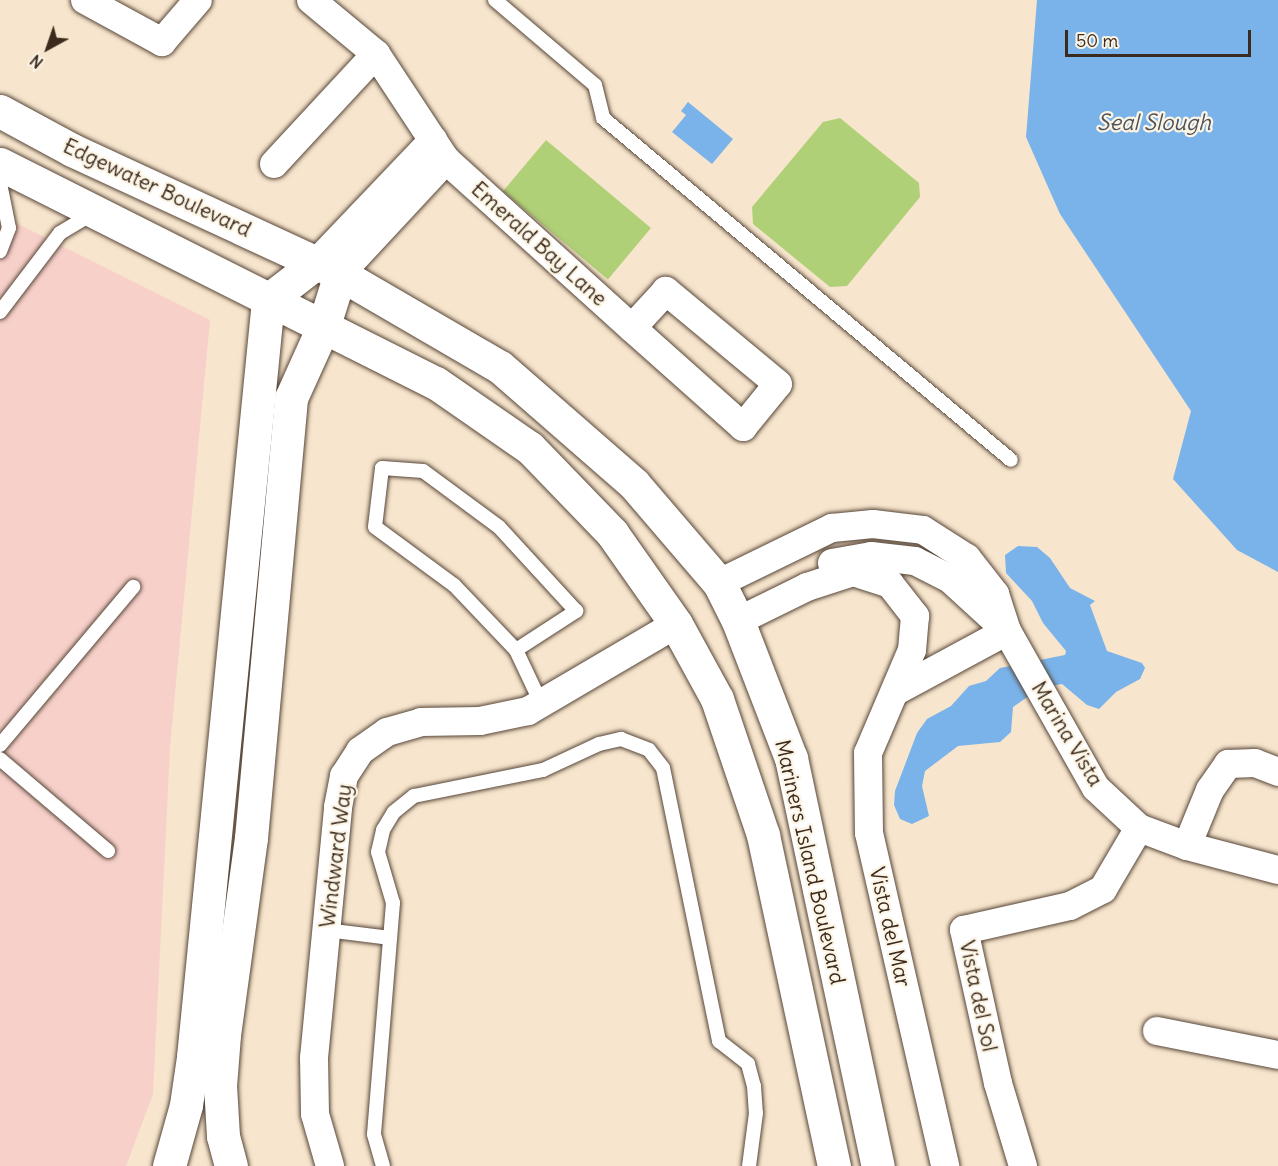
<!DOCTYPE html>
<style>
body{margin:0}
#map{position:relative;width:1278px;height:1166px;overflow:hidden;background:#f7e5cd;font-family:Delius,sans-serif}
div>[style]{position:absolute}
.built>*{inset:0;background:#f7d0ca}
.green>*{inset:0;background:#b0d077;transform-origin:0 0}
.water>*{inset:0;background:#7ab3ea}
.roads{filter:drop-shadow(0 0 2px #574638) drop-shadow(0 0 2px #574638)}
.service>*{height:14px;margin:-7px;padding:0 7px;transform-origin:7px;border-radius:7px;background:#fff}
.minor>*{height:28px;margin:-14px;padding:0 14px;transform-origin:14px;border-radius:14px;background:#fff}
.secondary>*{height:33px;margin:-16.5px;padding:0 16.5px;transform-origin:16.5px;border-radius:16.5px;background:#fff}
.motorway>*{height:33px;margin:-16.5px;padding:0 16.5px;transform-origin:16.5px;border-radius:16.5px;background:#fff}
span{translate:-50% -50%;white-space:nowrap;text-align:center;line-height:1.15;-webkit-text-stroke:4.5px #fcf5e5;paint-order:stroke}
.street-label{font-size:21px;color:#3b2a1e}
.water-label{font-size:22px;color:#4e535b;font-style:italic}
.north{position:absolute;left:18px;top:18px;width:60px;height:60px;-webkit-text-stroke:4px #fcf5e5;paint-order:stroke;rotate:220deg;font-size:16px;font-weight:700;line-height:24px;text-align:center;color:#3b2a1e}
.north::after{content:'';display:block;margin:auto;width:21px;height:27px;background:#3b2a1e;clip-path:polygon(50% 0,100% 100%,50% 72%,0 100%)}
.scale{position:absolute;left:1065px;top:30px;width:186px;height:27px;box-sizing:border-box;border:3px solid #3b2a1e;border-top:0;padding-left:8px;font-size:18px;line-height:21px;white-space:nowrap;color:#3b2a1e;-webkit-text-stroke:4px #fcf5e5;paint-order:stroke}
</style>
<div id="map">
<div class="built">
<div style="clip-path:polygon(0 215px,210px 320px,170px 747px,153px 1094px,126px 1166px,0 1166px)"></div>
</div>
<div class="green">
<div style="clip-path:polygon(840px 118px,919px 183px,920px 197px,847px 286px,830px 287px,753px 224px,752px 207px,823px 122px)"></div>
<div style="left:546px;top:140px;width:137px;height:67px;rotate:40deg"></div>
</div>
<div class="water">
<div style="clip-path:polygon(1037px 0,1278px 0,1278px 572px,1237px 550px,1173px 479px,1191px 411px,1060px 214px,1026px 137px)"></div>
<div style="clip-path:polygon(688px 102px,733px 139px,712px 164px,672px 132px,686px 115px,681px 111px)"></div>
<div style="clip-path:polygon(1018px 546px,1037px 547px,1050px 558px,1070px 588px,1095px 601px,1090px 605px,1107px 651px,1142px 663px,1145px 668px,1140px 679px,1116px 692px,1099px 709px,1087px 705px,1062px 684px,1040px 688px,1013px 707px,1011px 732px,1000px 742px,958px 746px,925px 771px,922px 786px,929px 816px,912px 824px,900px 819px,894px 805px,895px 791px,917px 733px,927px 719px,951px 706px,969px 686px,986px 681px,1000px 668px,1065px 655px,1066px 651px,1043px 623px,1032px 601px,1006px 573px,1005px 555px)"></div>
</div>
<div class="roads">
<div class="service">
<div style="left:495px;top:0;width:131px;rotate:40.4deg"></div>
<div style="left:595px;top:85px;width:34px;rotate:76deg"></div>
<div style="left:603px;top:118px;width:532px;rotate:39.97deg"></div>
<div style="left:0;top:183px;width:46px;rotate:78.7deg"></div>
<div style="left:9px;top:228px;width:25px;rotate:111deg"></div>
<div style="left:0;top:312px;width:99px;rotate:-52.8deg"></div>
<div style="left:60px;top:233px;width:39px;rotate:-31deg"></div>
<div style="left:516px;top:650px;width:72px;rotate:-33deg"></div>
<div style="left:576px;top:611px;width:114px;rotate:-132.5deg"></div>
<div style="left:499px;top:527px;width:94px;rotate:-143.6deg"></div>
<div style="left:423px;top:471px;width:41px;rotate:-175.8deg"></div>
<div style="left:382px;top:468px;width:59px;rotate:96.8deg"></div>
<div style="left:375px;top:527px;width:98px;rotate:36.3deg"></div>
<div style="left:454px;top:585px;width:90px;rotate:46.4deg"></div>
<div style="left:516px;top:650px;width:59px;rotate:64.7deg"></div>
<div style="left:0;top:745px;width:207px;rotate:-49.9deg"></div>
<div style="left:0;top:759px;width:142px;rotate:40.4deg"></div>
<div style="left:326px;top:930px;width:64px;rotate:7.1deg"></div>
<div style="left:383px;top:1166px;width:33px;rotate:-106deg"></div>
<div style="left:374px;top:1134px;width:232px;rotate:-85.3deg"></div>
<div style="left:393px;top:903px;width:53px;rotate:-106.4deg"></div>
<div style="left:378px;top:852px;width:23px;rotate:-77deg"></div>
<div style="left:383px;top:830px;width:21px;rotate:-59deg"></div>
<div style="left:394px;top:812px;width:26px;rotate:-39deg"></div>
<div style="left:414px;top:796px;width:132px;rotate:-11.4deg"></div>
<div style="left:543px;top:770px;width:62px;rotate:-24.9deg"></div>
<div style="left:599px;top:744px;width:23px;rotate:-13deg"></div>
<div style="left:621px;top:739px;width:30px;rotate:21deg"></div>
<div style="left:649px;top:750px;width:23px;rotate:52deg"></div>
<div style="left:663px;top:768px;width:279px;rotate:78.4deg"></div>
<div style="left:719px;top:1041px;width:37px;rotate:38deg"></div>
<div style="left:748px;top:1064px;width:23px;rotate:75deg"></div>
<div style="left:754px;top:1086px;width:27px;rotate:86deg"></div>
<div style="left:756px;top:1113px;width:53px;rotate:97.5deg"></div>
</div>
<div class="minor">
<div style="left:85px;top:0;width:88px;rotate:28.6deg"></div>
<div style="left:162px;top:42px;width:55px;rotate:-49.4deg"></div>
<div style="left:311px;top:0;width:85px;rotate:39.7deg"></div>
<div style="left:376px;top:54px;width:127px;rotate:56.6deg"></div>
<div style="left:446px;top:160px;width:251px;rotate:42.1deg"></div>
<div style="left:632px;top:328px;width:149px;rotate:41.7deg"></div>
<div style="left:743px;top:427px;width:55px;rotate:-50.9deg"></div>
<div style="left:778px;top:384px;width:146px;rotate:-140.3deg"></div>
<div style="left:666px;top:291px;width:50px;rotate:132.6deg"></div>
<div style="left:274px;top:164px;width:150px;rotate:-47.2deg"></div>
<div style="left:316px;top:263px;width:170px;rotate:-46.4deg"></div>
<div style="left:340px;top:274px;width:156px;rotate:-47.1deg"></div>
<div style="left:832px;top:563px;width:40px;rotate:-10deg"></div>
<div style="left:871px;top:556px;width:44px;rotate:6.5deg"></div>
<div style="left:915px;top:561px;width:39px;rotate:27deg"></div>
<div style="left:950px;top:579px;width:77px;rotate:42.4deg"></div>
<div style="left:719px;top:583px;width:126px;rotate:-26deg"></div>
<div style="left:832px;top:528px;width:41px;rotate:-5.6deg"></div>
<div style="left:873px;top:524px;width:50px;rotate:6.8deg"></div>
<div style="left:923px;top:530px;width:52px;rotate:32.5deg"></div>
<div style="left:967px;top:558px;width:46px;rotate:52.1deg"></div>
<div style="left:995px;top:594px;width:39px;rotate:72deg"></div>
<div style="left:1007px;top:631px;width:180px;rotate:60.5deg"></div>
<div style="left:1096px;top:788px;width:59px;rotate:42.9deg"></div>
<div style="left:1139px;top:828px;width:51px;rotate:20.6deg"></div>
<div style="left:1187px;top:846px;width:94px;rotate:14.8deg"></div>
<div style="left:738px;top:621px;width:77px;rotate:-26.2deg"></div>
<div style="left:807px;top:587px;width:48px;rotate:-18.1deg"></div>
<div style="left:853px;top:572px;width:39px;rotate:18deg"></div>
<div style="left:890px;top:584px;width:41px;rotate:52deg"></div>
<div style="left:915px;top:616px;width:34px;rotate:95deg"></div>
<div style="left:912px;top:650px;width:112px;rotate:113.1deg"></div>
<div style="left:868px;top:753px;width:80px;rotate:89.3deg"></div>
<div style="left:869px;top:833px;width:342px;rotate:77.1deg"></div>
<div style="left:898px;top:690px;width:124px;rotate:-28.4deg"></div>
<div style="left:1187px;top:846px;width:61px;rotate:-67.7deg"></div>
<div style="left:1210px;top:790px;width:32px;rotate:-55deg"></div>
<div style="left:1228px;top:764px;width:27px;rotate:-2deg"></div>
<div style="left:1255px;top:763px;width:25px;rotate:21deg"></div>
<div style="left:1157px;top:1031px;width:123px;rotate:11.2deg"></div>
<div style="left:330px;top:1166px;width:54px;rotate:-106.1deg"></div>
<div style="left:315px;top:1114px;width:56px;rotate:-91deg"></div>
<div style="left:314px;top:1058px;width:252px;rotate:-84.5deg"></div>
<div style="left:338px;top:807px;width:32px;rotate:-79deg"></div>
<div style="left:344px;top:776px;width:30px;rotate:-57deg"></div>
<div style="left:360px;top:751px;width:33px;rotate:-35deg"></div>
<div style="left:387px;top:732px;width:35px;rotate:-16deg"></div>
<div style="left:421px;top:722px;width:59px;rotate:-1deg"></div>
<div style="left:480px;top:721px;width:49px;rotate:-11.8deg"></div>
<div style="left:528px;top:711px;width:172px;rotate:-30.4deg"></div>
<div style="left:1023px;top:1166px;width:87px;rotate:-106.8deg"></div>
<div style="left:998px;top:1083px;width:157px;rotate:-102.5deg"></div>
<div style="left:964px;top:930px;width:109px;rotate:-12.8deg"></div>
<div style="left:1070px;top:906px;width:37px;rotate:-27deg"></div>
<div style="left:1103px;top:889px;width:71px;rotate:-59.5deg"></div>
</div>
<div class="secondary">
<div style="left:0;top:111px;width:82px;rotate:28.4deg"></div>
<div style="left:72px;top:150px;width:295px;rotate:24.8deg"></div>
<div style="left:340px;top:274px;width:185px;rotate:30.2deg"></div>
<div style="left:500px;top:367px;width:178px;rotate:41.1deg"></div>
<div style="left:634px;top:484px;width:130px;rotate:49.4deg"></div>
<div style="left:719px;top:583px;width:42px;rotate:63.4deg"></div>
<div style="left:738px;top:621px;width:147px;rotate:68.9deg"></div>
<div style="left:791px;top:758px;width:417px;rotate:78deg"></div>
<div style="left:0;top:164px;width:488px;rotate:26.7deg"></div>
<div style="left:436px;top:383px;width:114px;rotate:34.7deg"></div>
<div style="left:530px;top:448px;width:118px;rotate:46deg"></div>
<div style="left:612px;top:533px;width:111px;rotate:54.9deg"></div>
<div style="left:676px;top:624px;width:85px;rotate:61.3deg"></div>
<div style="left:717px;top:699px;width:144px;rotate:71.3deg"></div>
<div style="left:763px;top:835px;width:339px;rotate:77.9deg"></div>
</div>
<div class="motorway">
<div style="left:169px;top:1166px;width:63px;rotate:-74.4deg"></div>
<div style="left:186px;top:1105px;width:49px;rotate:-81.7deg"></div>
<div style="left:193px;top:1057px;width:761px;rotate:-84.34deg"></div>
<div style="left:268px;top:300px;width:61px;rotate:-37.6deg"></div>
<div style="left:231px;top:1166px;width:31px;rotate:-105deg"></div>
<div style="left:223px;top:1136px;width:50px;rotate:-93.4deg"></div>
<div style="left:220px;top:1086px;width:51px;rotate:-85.5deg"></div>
<div style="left:224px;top:1035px;width:199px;rotate:-82.2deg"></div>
<div style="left:251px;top:838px;width:442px;rotate:-84.8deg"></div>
<div style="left:291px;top:398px;width:80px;rotate:-65.7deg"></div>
<div style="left:324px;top:325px;width:53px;rotate:-72.6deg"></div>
</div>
</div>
<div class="street-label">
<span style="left:157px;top:188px;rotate:25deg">Edgewater Boulevard</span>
<span style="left:539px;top:244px;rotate:42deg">Emerald Bay Lane</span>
<span style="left:1067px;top:734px;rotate:59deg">Marina Vista</span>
<span style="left:336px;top:856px;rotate:-83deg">Windward Way</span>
<span style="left:810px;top:862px;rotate:77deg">Mariners Island Boulevard</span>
<span style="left:890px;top:927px;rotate:77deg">Vista del Mar</span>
<span style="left:978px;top:996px;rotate:78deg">Vista del Sol</span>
</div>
<div class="water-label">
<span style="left:1154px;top:123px">Seal Slough</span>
</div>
<div class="north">N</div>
<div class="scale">50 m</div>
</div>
